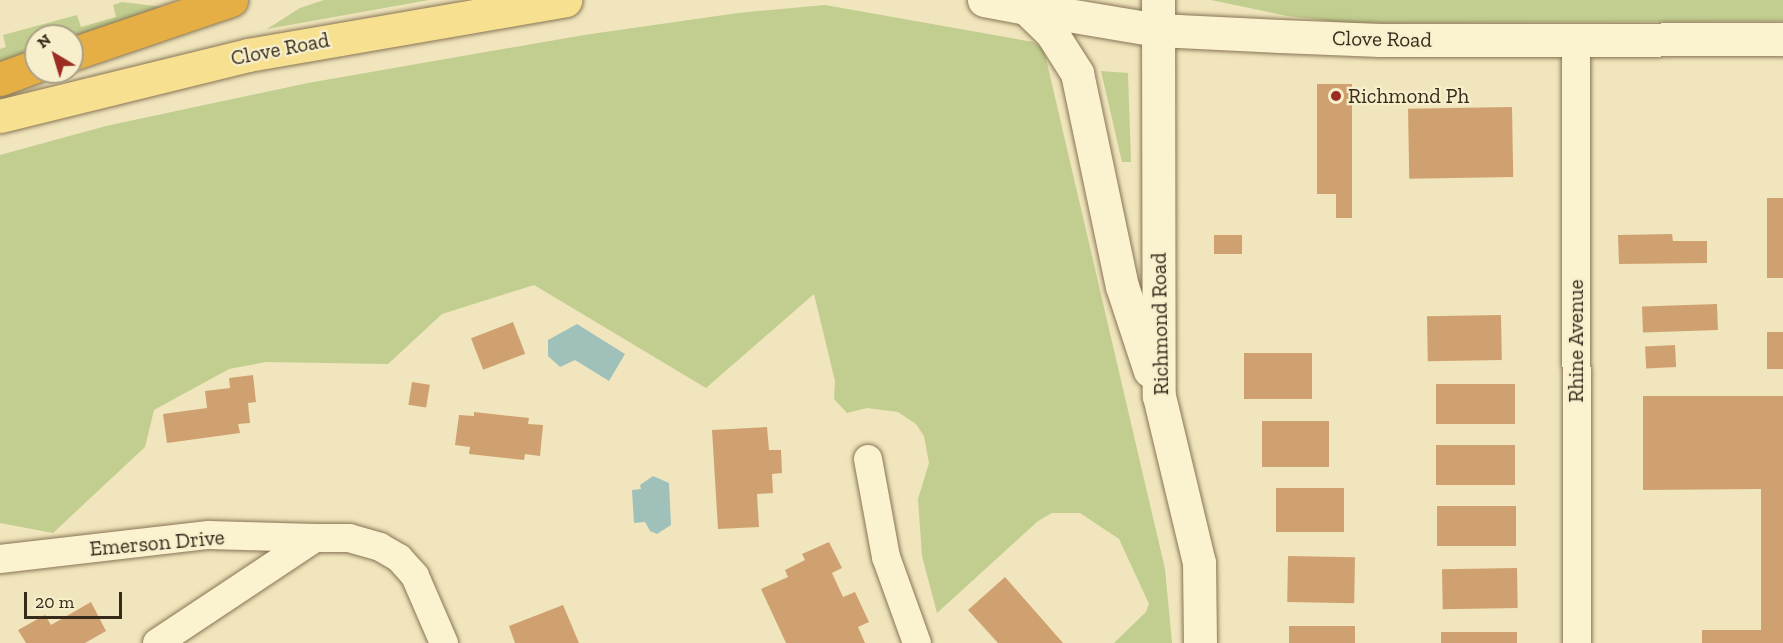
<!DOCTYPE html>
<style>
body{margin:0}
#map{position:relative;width:1783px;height:643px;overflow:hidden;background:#f0e5bc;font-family:"Zilla Slab",serif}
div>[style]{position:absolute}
.green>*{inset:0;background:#c1ce90}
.water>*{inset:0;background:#a0c1ba}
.building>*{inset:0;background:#d0a170;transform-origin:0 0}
.roads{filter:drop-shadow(0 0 2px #887555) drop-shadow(0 0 2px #887555)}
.minor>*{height:28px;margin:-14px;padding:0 14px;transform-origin:14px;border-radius:14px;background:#fbf2cf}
.tertiary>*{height:33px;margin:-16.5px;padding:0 16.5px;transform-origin:16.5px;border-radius:16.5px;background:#fbf2cf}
.secondary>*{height:33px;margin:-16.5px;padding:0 16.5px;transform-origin:16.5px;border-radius:16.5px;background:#fbf2cf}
.primary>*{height:33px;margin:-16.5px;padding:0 16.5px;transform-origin:16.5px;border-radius:16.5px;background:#f7e090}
.motorway>*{height:33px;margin:-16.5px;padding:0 16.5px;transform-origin:16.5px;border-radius:16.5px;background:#e6af46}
.dots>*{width:16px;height:16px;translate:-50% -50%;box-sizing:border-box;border:3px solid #f7efcc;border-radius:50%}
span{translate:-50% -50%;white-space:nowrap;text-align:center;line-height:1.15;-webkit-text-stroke:4.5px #f7efcc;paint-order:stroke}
.street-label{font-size:21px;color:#362b1b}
.poi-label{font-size:21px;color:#362b1b}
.left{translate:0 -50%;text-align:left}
.north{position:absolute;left:24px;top:24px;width:60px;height:60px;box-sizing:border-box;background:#f7efcc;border:2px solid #aaa185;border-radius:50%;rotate:322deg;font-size:16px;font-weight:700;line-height:24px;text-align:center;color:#362b1b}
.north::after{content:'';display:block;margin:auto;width:21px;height:27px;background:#9a2c22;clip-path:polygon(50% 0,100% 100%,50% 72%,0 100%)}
.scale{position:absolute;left:24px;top:592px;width:98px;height:27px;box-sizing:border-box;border:3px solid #362b1b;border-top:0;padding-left:8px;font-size:18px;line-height:21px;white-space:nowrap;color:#362b1b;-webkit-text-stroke:4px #f7efcc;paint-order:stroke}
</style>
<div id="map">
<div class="green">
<div style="clip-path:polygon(324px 0,429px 0,267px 29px,300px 8px)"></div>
<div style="clip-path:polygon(1211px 0,1783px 0,1783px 21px,1347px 23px,1287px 16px)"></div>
<div style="clip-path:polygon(122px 2px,163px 7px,72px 39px,72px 36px,36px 36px,36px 52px,0 65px,0 49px,6px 47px,3px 35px,77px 15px,81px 27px,116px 17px,113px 5px)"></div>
<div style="clip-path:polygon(825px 5px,1033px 42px,1044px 50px,1165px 569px,1172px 643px,1114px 643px,1146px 612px,1149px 604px,1119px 539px,1080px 513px,1052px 513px,1038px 521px,937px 613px,922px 556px,918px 499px,929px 463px,924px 436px,916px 424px,898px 412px,867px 408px,847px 413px,834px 399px,835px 381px,814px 294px,706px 388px,534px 285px,442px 314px,388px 364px,266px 362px,229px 369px,154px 410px,145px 447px,53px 533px,0 523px,0 155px,106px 126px,308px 83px,584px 35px,738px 13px)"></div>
<div style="clip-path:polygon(1101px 71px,1128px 73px,1131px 162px,1122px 162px)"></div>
</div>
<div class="water">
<div style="clip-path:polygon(577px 324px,625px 354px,609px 381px,575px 360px,560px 367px,548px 356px,548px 340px)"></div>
<div style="clip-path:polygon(653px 476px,669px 483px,671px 525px,657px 534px,650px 531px,645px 522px,634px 523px,632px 490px,641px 489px,640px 485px)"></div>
</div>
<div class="building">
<div style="clip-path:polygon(1317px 84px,1352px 84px,1352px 218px,1336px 218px,1336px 194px,1317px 194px)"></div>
<div style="left:1512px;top:107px;width:70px;height:104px;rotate:89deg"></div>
<div style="left:1767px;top:198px;width:16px;height:80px"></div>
<div style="clip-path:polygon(1672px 234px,1673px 241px,1707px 241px,1707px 263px,1619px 264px,1618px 235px)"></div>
<div style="left:1242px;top:235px;width:19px;height:28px;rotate:90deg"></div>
<div style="left:1717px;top:304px;width:26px;height:75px;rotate:88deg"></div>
<div style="left:1501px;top:315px;width:45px;height:74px;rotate:89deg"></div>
<div style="left:513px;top:322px;width:34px;height:45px;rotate:69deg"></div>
<div style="left:1767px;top:332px;width:16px;height:37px"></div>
<div style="left:1675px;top:345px;width:22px;height:30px;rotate:87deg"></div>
<div style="left:1244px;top:353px;width:68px;height:46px"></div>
<div style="clip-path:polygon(253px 375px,256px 402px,248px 403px,250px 423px,238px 424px,240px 433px,167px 443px,163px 414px,207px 408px,205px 391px,230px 388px,229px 378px)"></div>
<div style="left:412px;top:382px;width:18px;height:23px;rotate:9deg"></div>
<div style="left:1436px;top:384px;width:79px;height:40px"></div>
<div style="clip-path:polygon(1643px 396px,1783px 396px,1783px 643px,1702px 643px,1702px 630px,1761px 630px,1761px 489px,1643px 490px)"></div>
<div style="clip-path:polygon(474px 412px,529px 418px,528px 424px,543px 425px,540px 456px,525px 454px,524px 460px,469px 454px,470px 447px,455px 445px,459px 415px,474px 416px)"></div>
<div style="left:1262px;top:421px;width:67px;height:46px"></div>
<div style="clip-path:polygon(767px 427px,769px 450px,781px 450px,782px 473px,772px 474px,773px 493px,757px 494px,759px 527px,718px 529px,712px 430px)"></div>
<div style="left:1436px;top:445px;width:79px;height:40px"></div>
<div style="left:1276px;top:488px;width:68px;height:44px"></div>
<div style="left:1437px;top:506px;width:79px;height:40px"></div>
<div style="clip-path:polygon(829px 542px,842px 568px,832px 573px,843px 597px,855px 592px,869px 622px,858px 627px,865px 643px,786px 643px,761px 589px,788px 577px,785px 570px,805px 560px,802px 554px)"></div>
<div style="left:1288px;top:556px;width:67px;height:46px;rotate:1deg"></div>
<div style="left:1517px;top:568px;width:40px;height:75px;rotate:89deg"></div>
<div style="clip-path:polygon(1005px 577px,1063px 643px,998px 643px,968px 610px)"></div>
<div style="clip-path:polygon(91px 602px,106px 631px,85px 643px,26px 643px,18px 630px,45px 615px,51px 625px)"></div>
<div style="clip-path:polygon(563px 605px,579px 643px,515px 643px,509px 626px)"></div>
<div style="left:1289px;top:626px;width:66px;height:17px"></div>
<div style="left:1441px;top:632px;width:76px;height:11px"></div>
</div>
<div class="roads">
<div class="minor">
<div style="left:1576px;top:39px;width:604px;rotate:89.91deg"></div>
<div style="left:868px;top:459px;width:100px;rotate:79.6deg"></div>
<div style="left:886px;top:557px;width:91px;rotate:70.2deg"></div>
<div style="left:0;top:559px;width:210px;rotate:-6.6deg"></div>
<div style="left:209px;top:535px;width:106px;rotate:1.6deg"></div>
<div style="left:157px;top:643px;width:190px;rotate:-33.6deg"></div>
<div style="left:315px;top:538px;width:34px"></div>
<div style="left:349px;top:538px;width:32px;rotate:16deg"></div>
<div style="left:380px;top:547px;width:22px;rotate:30deg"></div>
<div style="left:399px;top:558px;width:24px;rotate:48deg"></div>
<div style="left:415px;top:576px;width:73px;rotate:66.6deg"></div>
</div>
<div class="tertiary">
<div style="left:1026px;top:8px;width:134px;rotate:9.5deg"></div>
<div style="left:1158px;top:30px;width:122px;rotate:2.8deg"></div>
<div style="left:1280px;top:36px;width:100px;rotate:2.3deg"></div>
<div style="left:1380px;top:40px;width:403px;rotate:-0.1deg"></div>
</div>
<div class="secondary">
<div style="left:984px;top:0;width:43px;rotate:10.8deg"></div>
<div style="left:1026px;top:8px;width:35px;rotate:44deg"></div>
<div style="left:1051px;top:32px;width:49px;rotate:57.6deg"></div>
<div style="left:1077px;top:73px;width:218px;rotate:78.1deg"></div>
<div style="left:1122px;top:286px;width:89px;rotate:71.8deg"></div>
<div style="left:1158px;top:0;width:396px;rotate:89.9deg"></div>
<div style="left:1159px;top:396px;width:171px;rotate:76.5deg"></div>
<div style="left:1199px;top:562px;width:81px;rotate:89.3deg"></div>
</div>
<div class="primary">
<div style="left:0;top:116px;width:255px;rotate:-13.8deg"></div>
<div style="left:248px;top:55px;width:322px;rotate:-9.8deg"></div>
</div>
<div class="motorway">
<div style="left:72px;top:54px;width:168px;rotate:-18.8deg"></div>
<div style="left:0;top:79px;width:38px;rotate:-20deg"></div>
</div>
</div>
<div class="dots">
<div style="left:1336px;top:96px;background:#9a2c22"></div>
</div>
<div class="street-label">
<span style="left:1382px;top:39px;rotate:1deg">Clove Road</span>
<span style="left:280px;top:49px;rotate:-11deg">Clove Road</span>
<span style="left:1160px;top:324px;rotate:-91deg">Richmond Road</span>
<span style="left:1576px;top:341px;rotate:-90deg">Rhine Avenue</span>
<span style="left:157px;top:543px;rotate:-5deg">Emerson Drive</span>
</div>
<div class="poi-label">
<span class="left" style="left:1348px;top:96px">Richmond Ph</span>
</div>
<div class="north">N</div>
<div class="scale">20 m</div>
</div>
